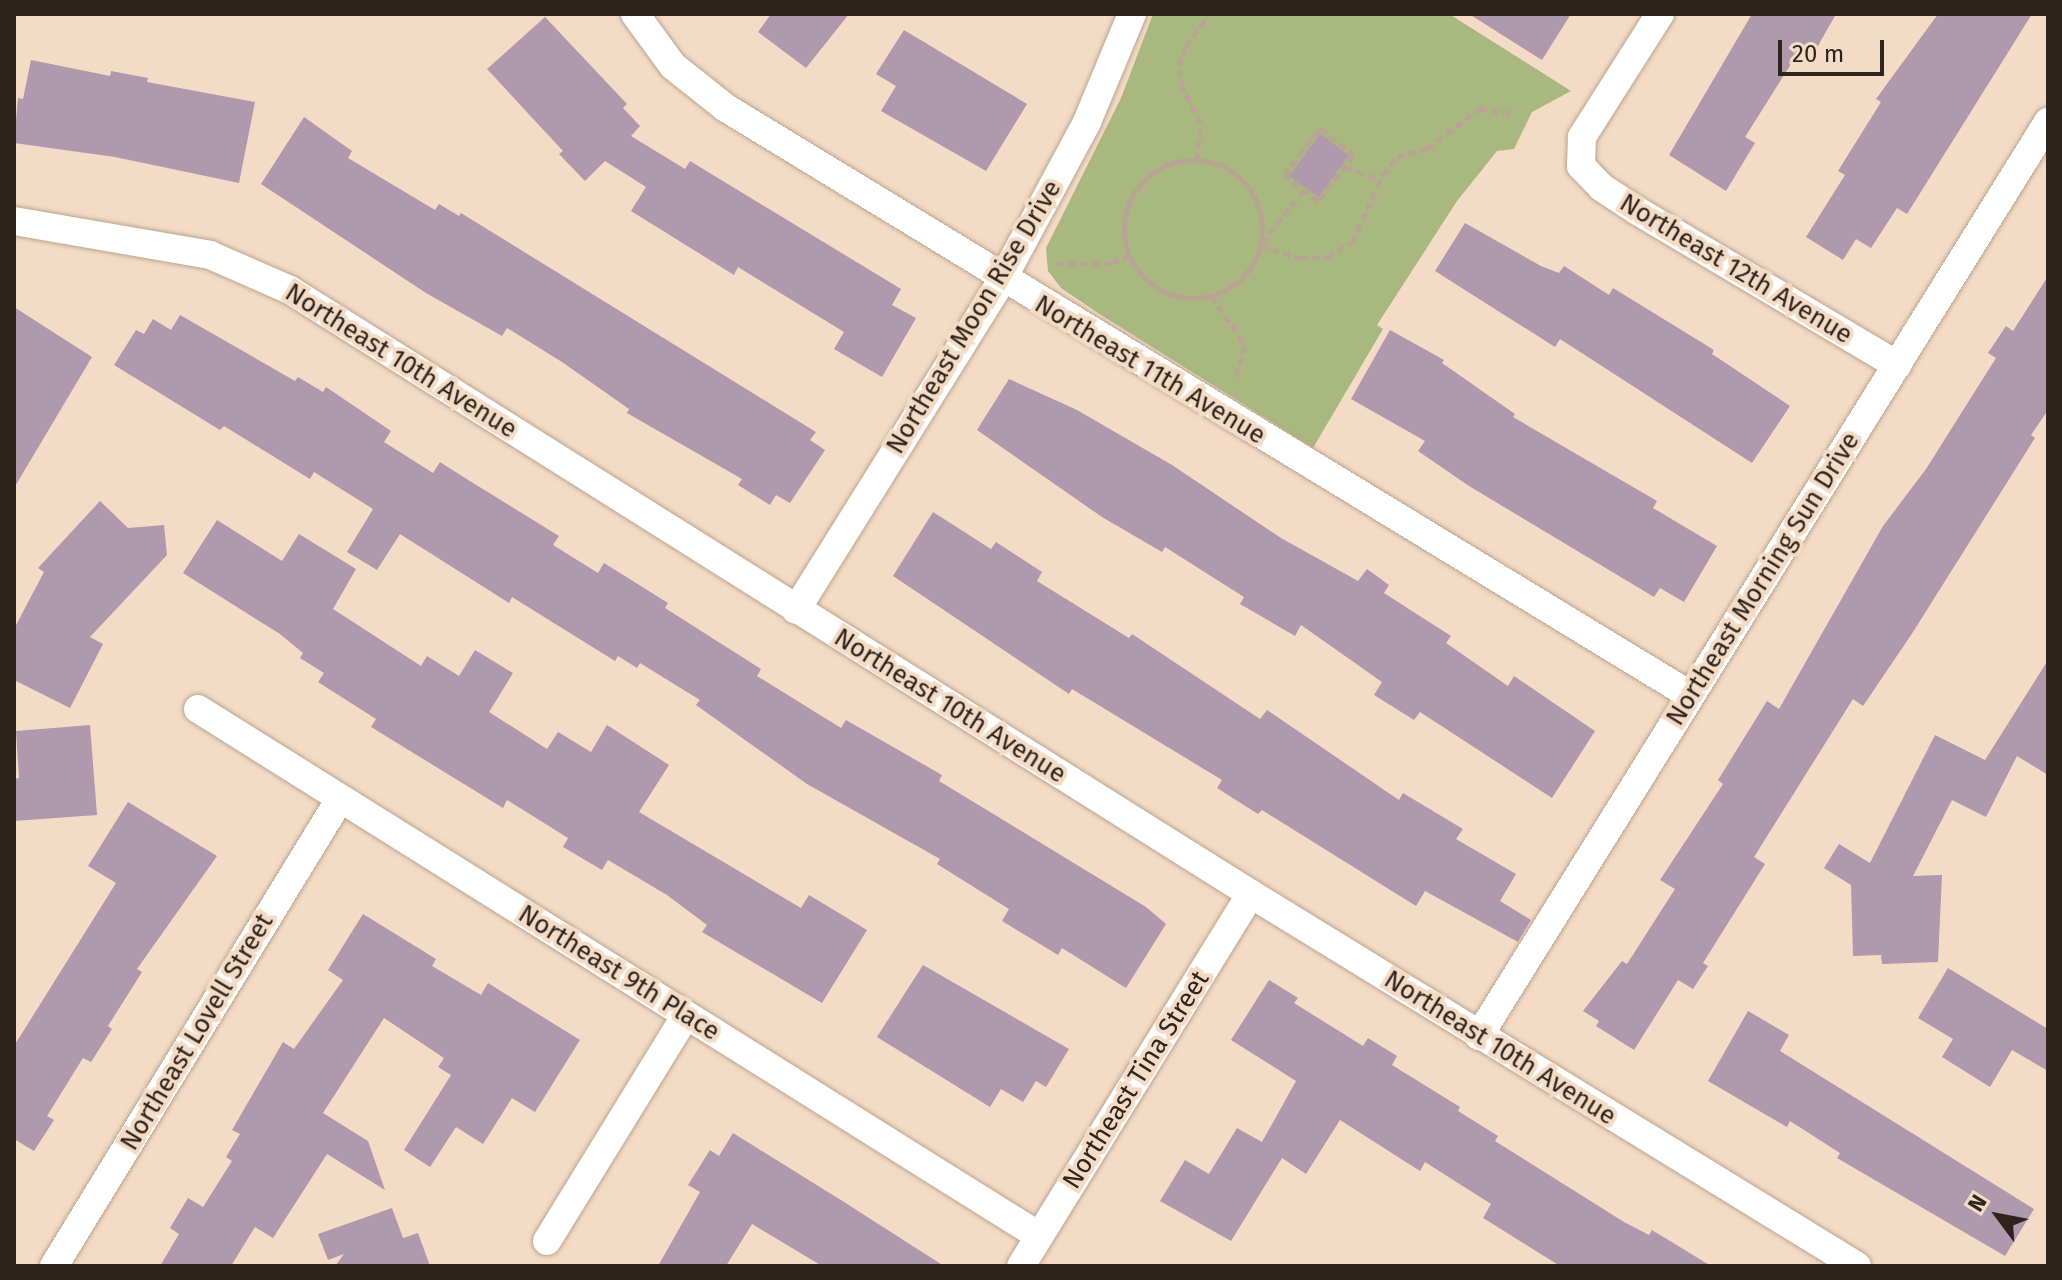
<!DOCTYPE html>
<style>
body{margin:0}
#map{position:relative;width:2062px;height:1280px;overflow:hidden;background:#f4dbc5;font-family:"Fira Sans",sans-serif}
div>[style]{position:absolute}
.green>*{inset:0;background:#a9b87f}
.building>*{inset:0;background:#b098ad;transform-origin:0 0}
.path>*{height:5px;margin-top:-2.5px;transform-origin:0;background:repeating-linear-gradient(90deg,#b8a492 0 8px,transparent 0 12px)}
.path>.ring{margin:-2.5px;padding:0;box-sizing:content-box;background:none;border:5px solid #b8a492;border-radius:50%}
.roads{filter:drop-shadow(0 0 2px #bca48f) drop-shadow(0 0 2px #bca48f)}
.street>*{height:28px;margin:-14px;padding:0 14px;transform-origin:14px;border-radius:14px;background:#fff}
span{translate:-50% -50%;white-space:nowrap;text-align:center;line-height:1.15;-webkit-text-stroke:8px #f4dbc5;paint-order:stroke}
.street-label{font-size:26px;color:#2d241c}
.frame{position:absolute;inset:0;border:16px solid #2d241c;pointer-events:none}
.north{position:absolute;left:1958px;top:1176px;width:80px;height:80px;-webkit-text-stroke:6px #f4dbc5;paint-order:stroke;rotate:302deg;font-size:22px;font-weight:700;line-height:32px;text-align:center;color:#2d241c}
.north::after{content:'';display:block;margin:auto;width:28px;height:36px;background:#2d241c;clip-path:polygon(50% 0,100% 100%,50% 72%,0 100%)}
.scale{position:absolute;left:1778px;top:40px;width:106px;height:36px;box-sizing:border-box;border:4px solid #2d241c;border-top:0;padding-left:10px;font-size:24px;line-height:28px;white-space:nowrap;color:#2d241c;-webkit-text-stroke:6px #f4dbc5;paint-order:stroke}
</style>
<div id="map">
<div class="green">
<div style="clip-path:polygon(1153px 14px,1449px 14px,1571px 91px,1532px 112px,1514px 149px,1497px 151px,1457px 201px,1377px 325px,1383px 329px,1313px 448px,1098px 313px,1061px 288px,1048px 271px,1046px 248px,1121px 98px)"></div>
</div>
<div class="building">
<div style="clip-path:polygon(771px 14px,849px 14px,806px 68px,758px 32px)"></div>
<div style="clip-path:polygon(1469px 14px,1571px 14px,1542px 60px)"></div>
<div style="clip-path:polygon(1752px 14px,1836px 14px,1810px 60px,1798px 53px,1745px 137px,1755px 143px,1726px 191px,1669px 155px)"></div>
<div style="clip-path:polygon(1938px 14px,2032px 14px,1907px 214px,1897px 208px,1871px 248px,1856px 239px,1843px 260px,1806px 237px,1845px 175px,1838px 171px,1881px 102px,1876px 99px)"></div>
<div style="clip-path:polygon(545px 17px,627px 104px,623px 108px,640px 126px,631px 136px,685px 169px,690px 161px,901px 289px,892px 305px,916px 318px,882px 377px,834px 349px,844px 332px,738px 267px,734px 275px,631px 211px,646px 187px,605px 161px,585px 181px,559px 154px,563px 151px,487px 69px)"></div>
<div style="clip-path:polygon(904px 30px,1027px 104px,986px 171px,881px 111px,896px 86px,876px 74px)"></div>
<div style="clip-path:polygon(31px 60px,110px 76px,111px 71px,148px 78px,147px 82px,255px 102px,239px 183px,115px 157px,14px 143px,18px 98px,23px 99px)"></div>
<div style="clip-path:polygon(304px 117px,352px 151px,348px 158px,435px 210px,439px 204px,459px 216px,461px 213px,816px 432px,810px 440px,825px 450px,790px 503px,776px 495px,770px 505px,738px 485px,742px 479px,627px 413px,629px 409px,562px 362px,507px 328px,502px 336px,426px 293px,261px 184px)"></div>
<div style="left:1320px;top:134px;width:36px;height:52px;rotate:36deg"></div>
<div style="clip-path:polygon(1465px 223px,1541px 266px,1559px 273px,1564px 266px,1609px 295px,1613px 288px,1714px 350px,1712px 354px,1790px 406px,1752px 463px,1560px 339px,1555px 347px,1435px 271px)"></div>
<div style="clip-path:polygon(2048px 276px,2048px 410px,2031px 435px,2035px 438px,1913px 632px,1863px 706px,1853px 699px,1754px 857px,1765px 864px,1703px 963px,1708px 966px,1693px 989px,1678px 980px,1634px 1050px,1596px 1026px,1599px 1021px,1583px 1011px,1622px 961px,1627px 964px,1675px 889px,1660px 880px,1723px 784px,1718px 780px,1767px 701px,1779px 709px,1883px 526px,1926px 469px,1996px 358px,1988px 353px,2006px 326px,2013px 331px)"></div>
<div style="clip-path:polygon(14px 307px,92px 357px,14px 488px)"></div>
<div style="clip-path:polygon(180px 315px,295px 381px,298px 377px,323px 392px,326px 387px,391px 431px,384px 442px,433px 473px,440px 462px,465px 478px,559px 536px,553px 545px,598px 573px,604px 563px,668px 603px,665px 608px,761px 669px,757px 676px,841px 728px,846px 720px,942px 775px,939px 781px,1146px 907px,1166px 924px,1126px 988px,1062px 948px,1058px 955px,1002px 921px,1009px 909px,937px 864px,940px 859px,807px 784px,696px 705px,700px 700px,640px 663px,637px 668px,618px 656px,615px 661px,512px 597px,509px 603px,400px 534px,377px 570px,347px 552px,373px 509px,314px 472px,310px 479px,224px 426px,220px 430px,114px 365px,136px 330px,144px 334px,153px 319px,171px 330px)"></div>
<div style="clip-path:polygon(1390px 330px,1444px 360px,1442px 363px,1515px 414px,1513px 417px,1657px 501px,1653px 508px,1717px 546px,1684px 602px,1660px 588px,1654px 597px,1469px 486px,1418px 451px,1425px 441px,1351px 399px)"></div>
<div style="clip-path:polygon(1009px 379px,1077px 410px,1172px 465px,1281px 538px,1358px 581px,1367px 569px,1389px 585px,1384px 593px,1451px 636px,1446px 643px,1508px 686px,1514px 676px,1595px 731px,1552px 798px,1420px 712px,1414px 720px,1374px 695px,1382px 682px,1301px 625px,1295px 636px,1240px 604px,1244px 597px,1165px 547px,1162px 552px,1102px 517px,977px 430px)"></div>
<div style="clip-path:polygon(100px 501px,128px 528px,164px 525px,167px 555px,90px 637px,103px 644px,70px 708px,14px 680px,14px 629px,44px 572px,38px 568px)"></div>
<div style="clip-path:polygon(933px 512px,991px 549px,996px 542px,1042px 572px,1037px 581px,1129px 638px,1132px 634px,1260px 719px,1267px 710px,1399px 800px,1403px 793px,1463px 829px,1456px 839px,1516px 874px,1500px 901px,1531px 920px,1518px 942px,1425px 891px,1416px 906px,1262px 810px,1258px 814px,1217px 788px,1222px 780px,1072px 689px,1069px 694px,893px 576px)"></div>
<div style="clip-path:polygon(217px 520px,282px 561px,299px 534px,356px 569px,333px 609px,421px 666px,427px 656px,459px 676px,475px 650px,513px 673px,489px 712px,547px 749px,558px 732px,591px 752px,607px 725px,669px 765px,639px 812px,801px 908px,809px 895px,867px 930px,822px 1003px,702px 932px,707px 925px,667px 895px,608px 860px,602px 870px,563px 847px,568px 838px,507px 800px,503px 808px,371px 727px,376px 719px,318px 682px,324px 673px,300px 658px,303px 653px,280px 634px,183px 573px)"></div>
<div style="clip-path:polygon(2048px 660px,2048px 775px,2017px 756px,1986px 817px,1952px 800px,1913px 876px,1942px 875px,1938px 962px,1882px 964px,1881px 955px,1853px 956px,1851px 885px,1824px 868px,1839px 844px,1870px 863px,1935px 735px,1985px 760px)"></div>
<div style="clip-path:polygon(90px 725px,97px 815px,14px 821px,14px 779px,19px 778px,16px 731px)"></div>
<div style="clip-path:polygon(128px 802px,217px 856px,137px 969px,142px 972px,108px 1026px,112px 1029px,91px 1062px,83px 1058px,47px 1116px,54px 1120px,34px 1151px,14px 1139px,14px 1046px,116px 883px,88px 866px)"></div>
<div style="clip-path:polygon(363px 914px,436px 959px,432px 966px,481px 995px,488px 983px,580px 1040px,535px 1112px,512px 1098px,483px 1144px,456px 1127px,430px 1167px,404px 1150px,451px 1075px,438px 1067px,444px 1058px,384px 1018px,323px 1113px,368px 1141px,385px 1190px,327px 1154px,273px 1238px,255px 1227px,231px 1266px,160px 1266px,179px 1234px,170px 1228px,188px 1198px,203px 1207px,232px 1161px,226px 1157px,240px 1134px,232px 1130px,283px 1042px,294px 1049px,343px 980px,328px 970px)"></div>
<div style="clip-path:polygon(923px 965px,1069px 1049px,1046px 1087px,1036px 1081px,1023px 1102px,1001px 1089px,990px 1107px,877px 1037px)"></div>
<div style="clip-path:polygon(1948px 968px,2048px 1029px,2048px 1071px,2012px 1050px,1990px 1087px,1942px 1057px,1953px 1039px,1918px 1018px)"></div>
<div style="clip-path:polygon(1269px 980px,1298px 998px,1294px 1003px,1363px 1046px,1368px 1038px,1397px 1056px,1392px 1065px,1460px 1107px,1458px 1111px,1498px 1136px,1495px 1141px,1624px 1222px,1649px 1235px,1652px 1230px,1711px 1266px,1560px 1266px,1483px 1218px,1491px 1204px,1425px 1162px,1420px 1171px,1340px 1120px,1306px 1174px,1282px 1158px,1231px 1241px,1160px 1201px,1185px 1160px,1209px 1174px,1237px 1128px,1262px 1142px,1296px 1081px,1231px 1040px)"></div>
<div style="clip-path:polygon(1748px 1011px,1789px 1035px,1780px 1051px,2034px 1209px,2005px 1256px,1837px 1158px,1840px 1153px,1790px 1121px,1787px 1127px,1708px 1081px)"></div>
<div style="clip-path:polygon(733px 1133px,844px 1202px,944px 1266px,822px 1266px,752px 1224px,726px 1266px,658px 1266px,700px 1192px,688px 1185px,710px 1150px,719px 1156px)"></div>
<div style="clip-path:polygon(392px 1208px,403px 1238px,418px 1233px,430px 1266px,335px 1266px,344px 1254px,328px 1260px,318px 1234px)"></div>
</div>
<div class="path">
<div style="left:1320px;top:128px;width:43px;rotate:38.5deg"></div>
<div style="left:1354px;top:155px;width:58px;rotate:128deg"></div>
<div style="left:1318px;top:201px;width:43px;rotate:-142.6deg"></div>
<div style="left:1284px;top:175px;width:59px;rotate:-52.5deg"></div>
<div style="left:1197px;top:160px;width:37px;rotate:-84deg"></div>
<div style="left:1201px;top:123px;width:38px;rotate:-118deg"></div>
<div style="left:1183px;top:89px;width:24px;rotate:-99deg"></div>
<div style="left:1179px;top:65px;width:20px;rotate:-70deg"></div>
<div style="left:1186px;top:46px;width:39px;rotate:-54deg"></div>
<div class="ring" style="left:1124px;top:160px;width:133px;height:133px"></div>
<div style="left:1345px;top:167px;width:38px;rotate:20deg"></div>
<div style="left:1304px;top:190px;width:70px;rotate:128.7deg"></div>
<div style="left:1260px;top:245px;width:42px;rotate:18deg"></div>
<div style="left:1300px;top:258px;width:27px;rotate:-2deg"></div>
<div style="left:1327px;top:257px;width:29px;rotate:-31deg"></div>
<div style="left:1352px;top:242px;width:74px;rotate:-65.2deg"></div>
<div style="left:1383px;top:175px;width:23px;rotate:-52deg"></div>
<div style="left:1397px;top:157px;width:31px;rotate:-15deg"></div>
<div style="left:1427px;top:149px;width:66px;rotate:-37.6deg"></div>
<div style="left:1479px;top:109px;width:37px;rotate:8deg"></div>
<div style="left:1056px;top:264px;width:56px;rotate:-1deg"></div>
<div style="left:1112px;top:263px;width:19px;rotate:-25deg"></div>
<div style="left:1211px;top:296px;width:60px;rotate:55.2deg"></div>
<div style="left:1245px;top:345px;width:37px;rotate:106deg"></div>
</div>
<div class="roads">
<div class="street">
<div style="left:635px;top:14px;width:64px;rotate:53.8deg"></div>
<div style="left:673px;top:66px;width:68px;rotate:38.4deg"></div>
<div style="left:726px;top:108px;width:1129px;rotate:31.34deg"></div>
<div style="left:1660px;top:14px;width:146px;rotate:122.4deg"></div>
<div style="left:1582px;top:137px;width:29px;rotate:92deg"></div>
<div style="left:1581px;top:166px;width:29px;rotate:46deg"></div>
<div style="left:1601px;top:187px;width:42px;rotate:33.3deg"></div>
<div style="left:1636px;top:210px;width:304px;rotate:30.7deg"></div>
<div style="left:14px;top:221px;width:199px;rotate:9.8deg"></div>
<div style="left:210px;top:255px;width:87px;rotate:23.6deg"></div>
<div style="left:290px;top:290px;width:1135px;rotate:32.15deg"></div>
<div style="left:1251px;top:894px;width:711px;rotate:31.54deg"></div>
<div style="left:796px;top:610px;width:389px;rotate:-58deg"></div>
<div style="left:1002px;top:280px;width:179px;rotate:-61.7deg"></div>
<div style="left:1087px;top:122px;width:117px;rotate:-67.4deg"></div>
<div style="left:198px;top:709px;width:992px;rotate:32.07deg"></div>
<div style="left:1479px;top:1036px;width:1077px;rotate:-58.1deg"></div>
<div style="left:547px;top:1241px;width:265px;rotate:-58.4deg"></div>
<div style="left:54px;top:1266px;width:548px;rotate:-58.52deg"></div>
<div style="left:1021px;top:1266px;width:437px;rotate:-58.3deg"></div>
</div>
</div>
<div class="street-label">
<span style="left:1736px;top:269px;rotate:31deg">Northeast 12th Avenue</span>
<span style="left:974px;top:317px;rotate:-59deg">Northeast Moon Rise Drive</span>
<span style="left:401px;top:361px;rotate:32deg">Northeast 10th Avenue</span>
<span style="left:1150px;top:370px;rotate:31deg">Northeast 11th Avenue</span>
<span style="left:1763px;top:579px;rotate:-58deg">Northeast Morning Sun Drive</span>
<span style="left:950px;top:706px;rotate:32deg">Northeast 10th Avenue</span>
<span style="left:619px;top:973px;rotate:32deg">Northeast 9th Place</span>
<span style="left:197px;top:1032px;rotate:-59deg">Northeast Lovell Street</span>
<span style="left:1500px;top:1048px;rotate:32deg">Northeast 10th Avenue</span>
<span style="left:1136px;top:1080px;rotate:-58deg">Northeast Tina Street</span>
</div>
<div class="frame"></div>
<div class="north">N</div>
<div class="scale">20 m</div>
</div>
